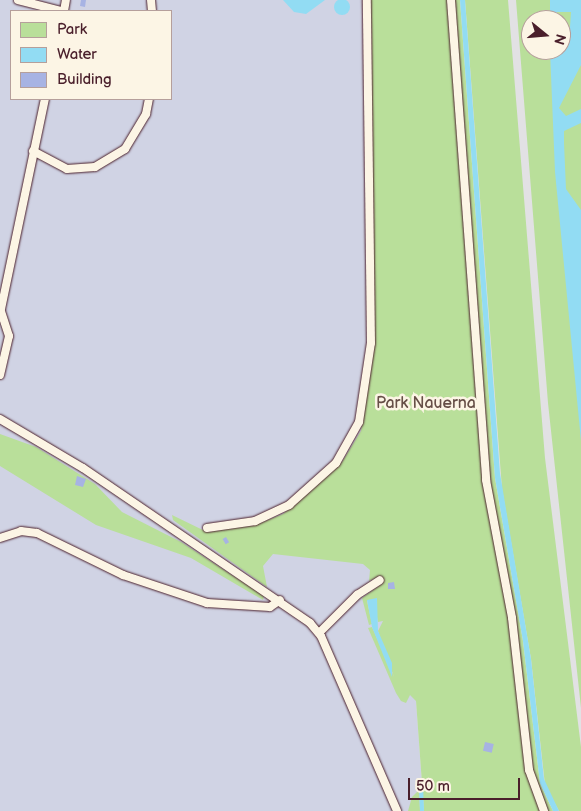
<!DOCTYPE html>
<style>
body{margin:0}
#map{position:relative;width:581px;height:811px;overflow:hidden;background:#e2e1e4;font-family:"Balsamiq Sans",sans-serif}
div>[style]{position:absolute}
.built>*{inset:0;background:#d0d3e4}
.green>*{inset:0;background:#b9df9a}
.water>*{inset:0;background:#92dcf3}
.round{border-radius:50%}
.building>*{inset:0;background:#a7b3e3;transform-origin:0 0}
.roads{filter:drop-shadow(0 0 1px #4a1f2b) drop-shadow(0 0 1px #4a1f2b)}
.lane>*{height:8px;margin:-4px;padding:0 4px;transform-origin:4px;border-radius:4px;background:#fcf5e5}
span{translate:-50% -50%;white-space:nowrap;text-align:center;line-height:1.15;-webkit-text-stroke:5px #fcf5e5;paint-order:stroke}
.park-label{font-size:16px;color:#664f47}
.legend{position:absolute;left:10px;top:10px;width:162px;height:90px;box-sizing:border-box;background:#fcf5e5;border:1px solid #b59f9b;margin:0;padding:6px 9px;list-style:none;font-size:15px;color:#4a1f2b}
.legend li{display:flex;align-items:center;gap:10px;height:25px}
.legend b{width:25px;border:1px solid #b59f9b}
.north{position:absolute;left:521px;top:10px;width:50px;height:50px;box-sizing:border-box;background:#fcf5e5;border:1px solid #b59f9b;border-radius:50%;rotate:107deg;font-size:14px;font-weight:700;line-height:20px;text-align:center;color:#4a1f2b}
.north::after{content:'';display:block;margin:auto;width:18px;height:22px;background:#4a1f2b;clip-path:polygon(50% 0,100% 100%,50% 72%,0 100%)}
.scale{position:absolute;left:408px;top:778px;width:112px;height:22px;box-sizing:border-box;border:2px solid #4a1f2b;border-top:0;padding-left:6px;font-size:15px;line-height:18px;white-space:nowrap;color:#4a1f2b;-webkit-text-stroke:4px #fcf5e5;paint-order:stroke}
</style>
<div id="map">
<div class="built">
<div style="clip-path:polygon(evenodd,0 0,371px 0,374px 346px,365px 418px,416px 701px,424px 811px,0 811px,0 0,11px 11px,171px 11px,171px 99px,11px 99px,11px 11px)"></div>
</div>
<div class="green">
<div style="clip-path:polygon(371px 0,460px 0,495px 478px,523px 641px,540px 783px,553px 811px,424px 811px,416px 701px,410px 695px,406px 703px,401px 701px,396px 693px,368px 628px,372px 627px,394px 677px,378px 631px,383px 621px,378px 622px,374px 602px,367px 601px,372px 624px,369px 625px,362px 598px,383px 583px,380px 576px,369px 581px,370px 570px,363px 564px,273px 554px,263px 566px,267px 587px,173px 520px,172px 515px,207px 532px,255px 525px,283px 514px,342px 462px,361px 431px,374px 346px)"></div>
<div style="clip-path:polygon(465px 0,508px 0,545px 458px,581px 747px,581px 811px,559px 811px,545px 785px,531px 659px,502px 489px)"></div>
<div style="clip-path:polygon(evenodd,516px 0,581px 0,581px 708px,548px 403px,516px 0,531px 20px,561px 20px,561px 50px,531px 50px,531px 20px)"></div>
<div style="clip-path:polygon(0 434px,36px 447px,95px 484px,122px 512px,181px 542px,264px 596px,263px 600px,191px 558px,96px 525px,0 466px)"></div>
<div style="clip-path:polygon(419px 790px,420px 811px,408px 811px,412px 797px)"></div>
</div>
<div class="water">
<div class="round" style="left:334px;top:-1px;width:16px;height:16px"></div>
<div style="clip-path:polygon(283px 0,325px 0,306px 14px,294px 12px)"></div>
<div style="clip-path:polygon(460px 0,465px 0,500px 473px,531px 659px,544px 779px,559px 811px,553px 811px,540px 783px,523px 641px,495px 478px)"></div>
<div style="clip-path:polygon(550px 0,581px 0,581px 65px,559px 108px,566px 116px,581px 109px,581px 123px,564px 131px,564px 143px,566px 189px,581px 210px,581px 441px,555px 172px,550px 51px,561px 50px,561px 32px,570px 27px,571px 12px,557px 12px,556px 20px,550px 20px)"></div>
<div style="clip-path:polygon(377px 598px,378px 631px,392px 663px,392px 677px,372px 627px,367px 600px)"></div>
<div style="clip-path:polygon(423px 785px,424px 811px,420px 811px,419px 790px)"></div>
</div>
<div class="building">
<div style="clip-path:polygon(81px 0,86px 0,85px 7px,80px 6px)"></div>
<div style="clip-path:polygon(77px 476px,86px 479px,83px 487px,75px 485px)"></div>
<div style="left:226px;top:537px;width:6px;height:4px;rotate:59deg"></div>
<div style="clip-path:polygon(394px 582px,395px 589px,388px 589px,388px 583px)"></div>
<div style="left:485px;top:742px;width:9px;height:9px;rotate:13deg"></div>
</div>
<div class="roads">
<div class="lane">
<div style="left:18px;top:0;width:44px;rotate:14.3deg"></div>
<div style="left:151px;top:0;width:11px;rotate:85deg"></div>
<div style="left:451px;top:0;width:481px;rotate:85.8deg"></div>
<div style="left:486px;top:480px;width:140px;rotate:79.3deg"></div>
<div style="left:512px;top:618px;width:153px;rotate:83.6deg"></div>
<div style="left:529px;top:770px;width:44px;rotate:69.9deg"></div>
<div style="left:64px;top:11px;width:11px;rotate:-80deg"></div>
<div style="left:33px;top:151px;width:38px;rotate:28deg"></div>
<div style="left:67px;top:169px;width:28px;rotate:-4deg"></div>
<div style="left:95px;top:167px;width:35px;rotate:-31deg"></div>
<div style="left:125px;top:149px;width:41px;rotate:-59deg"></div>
<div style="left:146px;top:114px;width:15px;rotate:-79deg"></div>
<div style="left:0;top:314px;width:220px;rotate:-78.2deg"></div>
<div style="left:0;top:375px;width:40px;rotate:-77deg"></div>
<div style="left:9px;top:336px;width:26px;rotate:-108deg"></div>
<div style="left:0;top:419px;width:96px;rotate:30.6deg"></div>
<div style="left:83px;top:468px;width:275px;rotate:34.3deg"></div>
<div style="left:310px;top:623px;width:17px;rotate:50deg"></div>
<div style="left:321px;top:636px;width:191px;rotate:66.5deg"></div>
<div style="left:207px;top:528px;width:49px;rotate:-8.3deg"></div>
<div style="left:255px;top:521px;width:38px;rotate:-25deg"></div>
<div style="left:289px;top:505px;width:63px;rotate:-41.8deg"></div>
<div style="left:336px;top:463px;width:47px;rotate:-60.7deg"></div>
<div style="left:359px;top:422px;width:80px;rotate:-81.4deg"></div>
<div style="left:371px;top:343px;width:343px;rotate:-90.7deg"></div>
<div style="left:0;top:538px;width:22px;rotate:-18deg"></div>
<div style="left:21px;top:531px;width:16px;rotate:7deg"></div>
<div style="left:37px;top:533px;width:96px;rotate:26deg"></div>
<div style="left:123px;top:575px;width:89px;rotate:18.4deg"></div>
<div style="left:207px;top:603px;width:63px;rotate:3.6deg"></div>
<div style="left:270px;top:607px;width:12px;rotate:-35deg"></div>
<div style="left:319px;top:633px;width:54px;rotate:-45deg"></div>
<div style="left:357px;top:595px;width:27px;rotate:-33deg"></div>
</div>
</div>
<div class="park-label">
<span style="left:426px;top:404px">Park Nauerna</span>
</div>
<ul class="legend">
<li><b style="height:14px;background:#b9df9a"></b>Park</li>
<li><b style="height:14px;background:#92dcf3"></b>Water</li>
<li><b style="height:14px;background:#a7b3e3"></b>Building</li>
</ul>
<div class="north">N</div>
<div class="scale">50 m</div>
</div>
